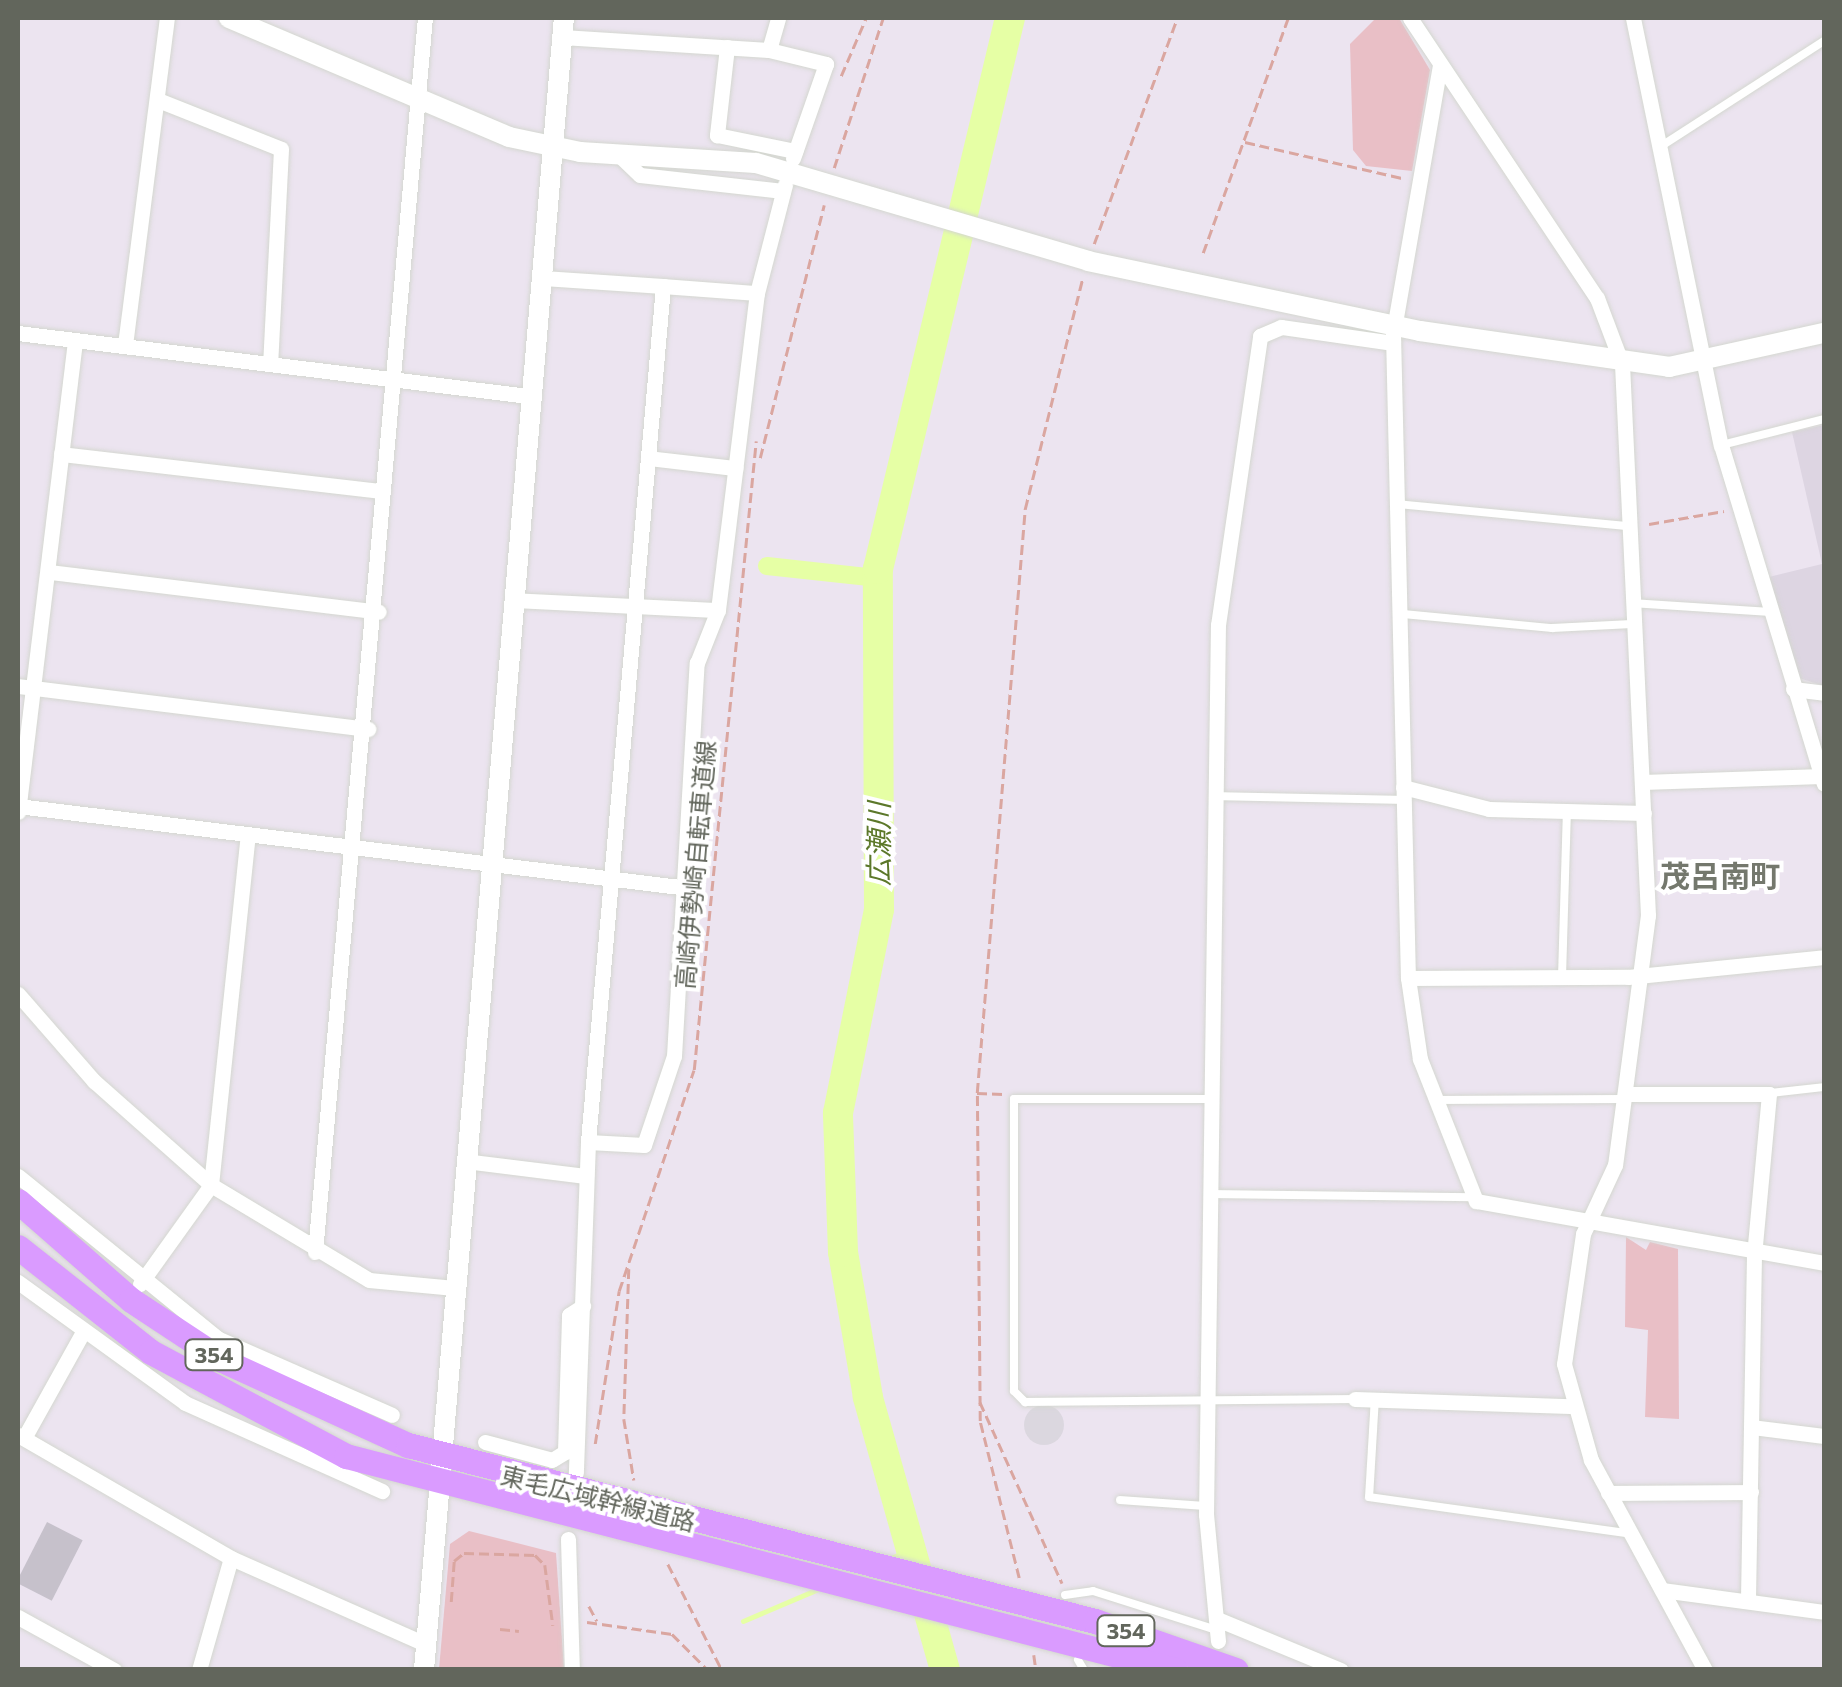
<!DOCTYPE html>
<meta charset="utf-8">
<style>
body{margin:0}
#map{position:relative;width:1842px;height:1687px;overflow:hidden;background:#ece4f0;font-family:Commissioner,"Noto Sans JP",sans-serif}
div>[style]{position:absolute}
.industrial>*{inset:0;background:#dbd7df}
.round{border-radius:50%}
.education>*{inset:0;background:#ddd5e2}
.green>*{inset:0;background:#e9bfc6}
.stream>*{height:5px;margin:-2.5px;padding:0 2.5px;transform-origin:2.5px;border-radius:2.5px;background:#e6ffa5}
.canal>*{height:18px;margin:-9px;padding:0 9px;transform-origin:9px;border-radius:9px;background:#e6ffa5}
.river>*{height:30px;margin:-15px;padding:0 15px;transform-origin:15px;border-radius:15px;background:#e6ffa5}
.building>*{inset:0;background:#c6c1cb;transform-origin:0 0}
.path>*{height:2.5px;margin-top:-1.25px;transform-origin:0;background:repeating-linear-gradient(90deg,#daa6a0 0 10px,transparent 0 15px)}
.roads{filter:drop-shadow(0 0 2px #d4d7d0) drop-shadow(0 0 2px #d4d7d0)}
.service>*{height:8px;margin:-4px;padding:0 4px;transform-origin:4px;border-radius:4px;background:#fff}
.minor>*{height:15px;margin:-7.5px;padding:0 7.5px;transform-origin:7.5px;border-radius:7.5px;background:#fff}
.tertiary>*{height:20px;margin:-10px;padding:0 10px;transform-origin:10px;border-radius:10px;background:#fff}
.trunk>*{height:25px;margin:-12.5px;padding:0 12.5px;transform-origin:12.5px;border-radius:12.5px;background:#da9bff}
span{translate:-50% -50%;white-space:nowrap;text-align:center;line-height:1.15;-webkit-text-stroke:8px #fff;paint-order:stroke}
.shield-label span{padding:2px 8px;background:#fff;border:2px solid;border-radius:8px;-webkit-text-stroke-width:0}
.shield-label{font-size:22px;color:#62665c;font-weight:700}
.street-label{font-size:25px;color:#62665c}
.water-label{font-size:28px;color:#5c782a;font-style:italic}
.quarter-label{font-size:30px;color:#74786d;font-weight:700}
.frame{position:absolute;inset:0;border:20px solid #62665c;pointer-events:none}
</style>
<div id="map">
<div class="industrial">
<div class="round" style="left:1024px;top:1405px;width:40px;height:40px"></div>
</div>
<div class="education">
<div style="clip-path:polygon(1824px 425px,1824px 686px,1796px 677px,1769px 577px,1822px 564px,1792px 432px)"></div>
</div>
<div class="green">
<div style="clip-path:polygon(1376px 18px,1399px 18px,1430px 70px,1412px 171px,1366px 166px,1353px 150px,1350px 44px)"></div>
<div style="clip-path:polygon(1626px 1237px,1646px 1250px,1650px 1242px,1678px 1249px,1679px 1419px,1645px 1417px,1648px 1330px,1625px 1327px)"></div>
<div style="clip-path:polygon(469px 1531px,556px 1553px,564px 1669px,439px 1669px,450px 1544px)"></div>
</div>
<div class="stream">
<div style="left:888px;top:1559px;width:27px;rotate:-22deg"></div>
<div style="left:743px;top:1621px;width:82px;rotate:-23.1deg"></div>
</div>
<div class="canal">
<div style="left:767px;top:566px;width:112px;rotate:6.2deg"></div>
</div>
<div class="river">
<div style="left:945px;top:1670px;width:284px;rotate:-105.8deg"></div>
<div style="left:868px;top:1397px;width:147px;rotate:-99.8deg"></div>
<div style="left:843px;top:1252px;width:139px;rotate:-92.1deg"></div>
<div style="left:838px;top:1113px;width:208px;rotate:-78.6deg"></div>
<div style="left:879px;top:909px;width:340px;rotate:-90.2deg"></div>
<div style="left:878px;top:569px;width:567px;rotate:-76.53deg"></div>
</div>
<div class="building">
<div style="left:47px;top:1522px;width:40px;height:68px;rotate:27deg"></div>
</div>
<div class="path">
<div style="left:1322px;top:18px;width:44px"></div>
<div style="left:841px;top:76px;width:63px;rotate:-66.7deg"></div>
<div style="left:1245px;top:142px;width:161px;rotate:12.9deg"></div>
<div style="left:834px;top:168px;width:158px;rotate:-71.9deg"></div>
<div style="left:1094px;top:244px;width:241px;rotate:-69.8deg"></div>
<div style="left:1203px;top:253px;width:250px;rotate:-70.1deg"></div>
<div style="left:760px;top:458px;width:261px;rotate:-75.8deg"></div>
<div style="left:1649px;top:524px;width:76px;rotate:-9.8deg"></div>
<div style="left:977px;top:1093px;width:26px;rotate:2deg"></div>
<div style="left:629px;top:1269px;width:150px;rotate:91.9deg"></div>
<div style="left:624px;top:1419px;width:62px;rotate:80.7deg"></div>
<div style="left:980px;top:1402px;width:199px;rotate:65.6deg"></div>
<div style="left:595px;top:1444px;width:155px;rotate:-81.1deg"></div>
<div style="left:619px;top:1291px;width:233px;rotate:-71.3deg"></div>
<div style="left:694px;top:1070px;width:632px;rotate:-84.37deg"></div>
<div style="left:668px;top:1564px;width:119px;rotate:63deg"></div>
<div style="left:1019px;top:1578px;width:162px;rotate:-104deg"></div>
<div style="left:980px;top:1421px;width:328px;rotate:-90.5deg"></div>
<div style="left:977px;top:1093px;width:586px;rotate:-85.3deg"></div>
<div style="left:1025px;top:509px;width:236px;rotate:-76deg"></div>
<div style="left:451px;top:1602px;width:41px;rotate:-85.8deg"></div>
<div style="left:454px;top:1561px;width:13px;rotate:-39deg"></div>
<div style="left:464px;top:1553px;width:71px;rotate:1.6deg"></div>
<div style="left:535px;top:1555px;width:14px;rotate:45deg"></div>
<div style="left:545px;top:1565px;width:61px;rotate:82.4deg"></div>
<div style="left:589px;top:1606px;width:17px;rotate:62deg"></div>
<div style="left:587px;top:1622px;width:86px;rotate:8deg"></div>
<div style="left:672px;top:1634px;width:51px;rotate:45deg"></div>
<div style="left:500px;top:1629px;width:19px;rotate:6deg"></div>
<div style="left:1034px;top:1655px;width:15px;rotate:82deg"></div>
</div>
<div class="roads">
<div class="service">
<div style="left:1663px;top:145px;width:192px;rotate:-32.9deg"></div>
<div style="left:1722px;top:445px;width:105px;rotate:-14.3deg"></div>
<div style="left:1397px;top:504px;width:229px;rotate:5.5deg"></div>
<div style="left:1631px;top:603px;width:140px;rotate:3.7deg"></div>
<div style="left:1403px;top:614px;width:150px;rotate:5.4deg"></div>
<div style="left:1552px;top:628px;width:80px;rotate:-2.9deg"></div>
<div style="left:1214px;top:796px;width:189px;rotate:1.2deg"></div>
<div style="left:1562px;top:977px;width:165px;rotate:-88.3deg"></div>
<div style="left:1770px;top:1093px;width:54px;rotate:-6.3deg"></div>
<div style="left:1213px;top:1099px;width:199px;rotate:180deg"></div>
<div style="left:1014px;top:1099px;width:292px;rotate:90deg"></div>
<div style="left:1014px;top:1391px;width:16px;rotate:45deg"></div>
<div style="left:1025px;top:1402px;width:330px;rotate:-0.5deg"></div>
<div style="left:1434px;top:1100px;width:190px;rotate:-0.3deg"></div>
<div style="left:1212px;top:1194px;width:258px;rotate:0.7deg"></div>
<div style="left:1375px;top:1397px;width:100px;rotate:93.4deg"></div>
<div style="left:1369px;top:1497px;width:266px;rotate:8deg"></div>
<div style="left:1120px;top:1500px;width:85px;rotate:4deg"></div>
<div style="left:1065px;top:1595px;width:28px;rotate:-8deg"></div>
<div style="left:1093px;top:1591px;width:130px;rotate:17.5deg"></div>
<div style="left:1078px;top:1660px;width:12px;rotate:59deg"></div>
</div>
<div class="minor">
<div style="left:1410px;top:18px;width:337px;rotate:56.3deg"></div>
<div style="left:1597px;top:298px;width:71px;rotate:69.3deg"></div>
<div style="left:1622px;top:364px;width:552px;rotate:87.3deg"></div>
<div style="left:1648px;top:915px;width:252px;rotate:97.5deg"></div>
<div style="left:1615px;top:1165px;width:76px;rotate:114.9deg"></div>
<div style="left:1583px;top:1234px;width:131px;rotate:98.3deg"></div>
<div style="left:1564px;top:1364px;width:100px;rotate:74.3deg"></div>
<div style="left:1591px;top:1460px;width:239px;rotate:61.5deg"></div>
<div style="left:1633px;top:18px;width:436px;rotate:78.4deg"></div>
<div style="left:1721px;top:445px;width:354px;rotate:73.1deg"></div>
<div style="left:562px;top:37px;width:207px;rotate:3.6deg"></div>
<div style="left:769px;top:50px;width:59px;rotate:13.8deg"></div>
<div style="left:826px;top:64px;width:100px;rotate:109.3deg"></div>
<div style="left:727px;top:47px;width:89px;rotate:96.5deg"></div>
<div style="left:717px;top:135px;width:80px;rotate:11.6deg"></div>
<div style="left:769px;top:50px;width:33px;rotate:-74deg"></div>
<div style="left:1440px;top:65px;width:273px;rotate:99.9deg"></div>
<div style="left:1393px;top:334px;width:644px;rotate:88.67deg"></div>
<div style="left:1408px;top:978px;width:82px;rotate:81.6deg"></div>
<div style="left:1420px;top:1059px;width:153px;rotate:68.5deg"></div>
<div style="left:1476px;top:1201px;width:353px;rotate:10.1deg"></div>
<div style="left:158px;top:100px;width:132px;rotate:21.7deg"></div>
<div style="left:281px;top:149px;width:215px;rotate:92.9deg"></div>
<div style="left:618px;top:154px;width:30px;rotate:44deg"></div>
<div style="left:640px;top:175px;width:144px;rotate:6.4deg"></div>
<div style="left:543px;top:278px;width:120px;rotate:3.8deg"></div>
<div style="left:663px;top:286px;width:859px;rotate:95.01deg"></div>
<div style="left:588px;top:1142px;width:331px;rotate:92.1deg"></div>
<div style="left:663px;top:286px;width:94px;rotate:4.3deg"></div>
<div style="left:18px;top:333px;width:514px;rotate:7.04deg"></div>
<div style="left:125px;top:345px;width:330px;rotate:-82.7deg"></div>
<div style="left:61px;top:454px;width:324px;rotate:6.6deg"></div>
<div style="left:648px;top:458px;width:88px;rotate:6.6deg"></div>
<div style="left:50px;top:572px;width:331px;rotate:6.9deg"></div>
<div style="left:512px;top:600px;width:206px;rotate:2.8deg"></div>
<div style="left:18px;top:686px;width:353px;rotate:7deg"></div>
<div style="left:1793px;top:689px;width:31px;rotate:7deg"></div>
<div style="left:1642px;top:782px;width:180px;rotate:-1.9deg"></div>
<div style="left:1403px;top:787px;width:89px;rotate:14.3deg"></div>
<div style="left:1489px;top:809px;width:155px;rotate:1.5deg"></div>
<div style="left:18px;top:806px;width:667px;rotate:6.98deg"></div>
<div style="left:18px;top:812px;width:475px;rotate:-83.1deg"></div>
<div style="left:1408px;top:978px;width:220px;rotate:-0.3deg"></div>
<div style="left:1628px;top:977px;width:197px;rotate:-5.8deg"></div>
<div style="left:18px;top:994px;width:116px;rotate:48.9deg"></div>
<div style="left:94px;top:1081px;width:157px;rotate:41.6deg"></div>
<div style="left:211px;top:1185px;width:184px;rotate:31deg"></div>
<div style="left:369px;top:1280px;width:86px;rotate:5.3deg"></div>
<div style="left:1625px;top:1094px;width:144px"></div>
<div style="left:1769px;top:1094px;width:162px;rotate:95.3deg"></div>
<div style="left:1754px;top:1255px;width:345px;rotate:91deg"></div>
<div style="left:588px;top:1142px;width:56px;rotate:3.1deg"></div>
<div style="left:644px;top:1145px;width:94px;rotate:-71.4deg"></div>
<div style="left:674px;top:1056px;width:394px;rotate:-86.7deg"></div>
<div style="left:697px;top:663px;width:57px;rotate:-68.4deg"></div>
<div style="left:718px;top:610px;width:319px;rotate:-83deg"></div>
<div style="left:757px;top:293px;width:112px;rotate:-75.5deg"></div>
<div style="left:465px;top:1161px;width:122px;rotate:7.1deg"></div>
<div style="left:18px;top:1176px;width:257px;rotate:39.1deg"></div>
<div style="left:217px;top:1338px;width:191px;rotate:23.7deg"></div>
<div style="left:315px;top:1252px;width:1239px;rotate:-84.91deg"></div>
<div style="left:18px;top:1282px;width:206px;rotate:35.9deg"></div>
<div style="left:185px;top:1403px;width:216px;rotate:24.1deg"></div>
<div style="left:140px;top:1284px;width:122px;rotate:-54.4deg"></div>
<div style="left:211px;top:1185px;width:352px;rotate:-84deg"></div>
<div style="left:1355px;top:1399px;width:215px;rotate:1.9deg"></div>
<div style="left:1752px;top:1427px;width:73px;rotate:7.1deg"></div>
<div style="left:18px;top:1435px;width:246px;rotate:30deg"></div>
<div style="left:231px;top:1558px;width:214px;rotate:23.9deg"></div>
<div style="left:24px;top:1438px;width:119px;rotate:-60.9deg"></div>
<div style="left:485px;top:1442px;width:69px;rotate:15deg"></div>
<div style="left:552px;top:1460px;width:15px;rotate:-32deg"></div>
<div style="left:565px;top:1452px;width:137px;rotate:-88.3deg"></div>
<div style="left:569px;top:1315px;width:17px;rotate:-33deg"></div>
<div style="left:1608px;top:1493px;width:143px;rotate:-0.4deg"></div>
<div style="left:568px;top:1539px;width:131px;rotate:88.3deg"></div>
<div style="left:1662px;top:1590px;width:163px;rotate:7.7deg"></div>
<div style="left:18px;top:1617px;width:110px;rotate:28.9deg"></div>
<div style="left:1217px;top:1619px;width:134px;rotate:22.4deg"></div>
<div style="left:1218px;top:1641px;width:127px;rotate:-95.4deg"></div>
<div style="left:1206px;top:1515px;width:890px;rotate:-89.23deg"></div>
<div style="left:1218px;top:625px;width:292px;rotate:-81.7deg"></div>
<div style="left:1260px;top:336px;width:23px;rotate:-23deg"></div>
<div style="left:1281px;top:327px;width:113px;rotate:8.1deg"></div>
<div style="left:199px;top:1670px;width:116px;rotate:-74.1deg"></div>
</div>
<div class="tertiary">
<div style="left:229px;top:18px;width:304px;rotate:23deg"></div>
<div style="left:509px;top:137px;width:73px;rotate:11.9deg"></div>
<div style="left:580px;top:152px;width:176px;rotate:3.6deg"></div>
<div style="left:756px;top:163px;width:346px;rotate:16.4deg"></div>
<div style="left:1088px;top:261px;width:339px;rotate:11.9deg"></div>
<div style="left:1420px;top:331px;width:252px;rotate:8.2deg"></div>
<div style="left:1669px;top:367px;width:159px;rotate:-12.4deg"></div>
<div style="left:424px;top:1670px;width:1658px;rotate:-85.16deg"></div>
</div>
<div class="trunk">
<div style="left:18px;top:1201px;width:150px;rotate:41.2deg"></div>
<div style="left:131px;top:1300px;width:109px;rotate:33.4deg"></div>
<div style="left:222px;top:1360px;width:205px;rotate:24.6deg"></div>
<div style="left:408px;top:1445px;width:709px;rotate:14.37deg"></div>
<div style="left:1095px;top:1621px;width:149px;rotate:19.2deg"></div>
<div style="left:18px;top:1247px;width:169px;rotate:38.3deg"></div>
<div style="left:151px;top:1352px;width:221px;rotate:28.1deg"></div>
<div style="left:346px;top:1456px;width:856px;rotate:14.47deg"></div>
</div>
</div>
<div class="shield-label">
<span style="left:214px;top:1355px">354</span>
<span style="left:1126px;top:1631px">354</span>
</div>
<div class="street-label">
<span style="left:695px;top:865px;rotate:-85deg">高崎伊勢崎自転車道線</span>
<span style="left:598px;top:1498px;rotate:14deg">東毛広域幹線道路</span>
</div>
<div class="water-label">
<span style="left:878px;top:844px;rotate:-90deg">広瀬川</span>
</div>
<div class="quarter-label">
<span style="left:1720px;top:875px">茂呂南町</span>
</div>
<div class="frame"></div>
</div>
